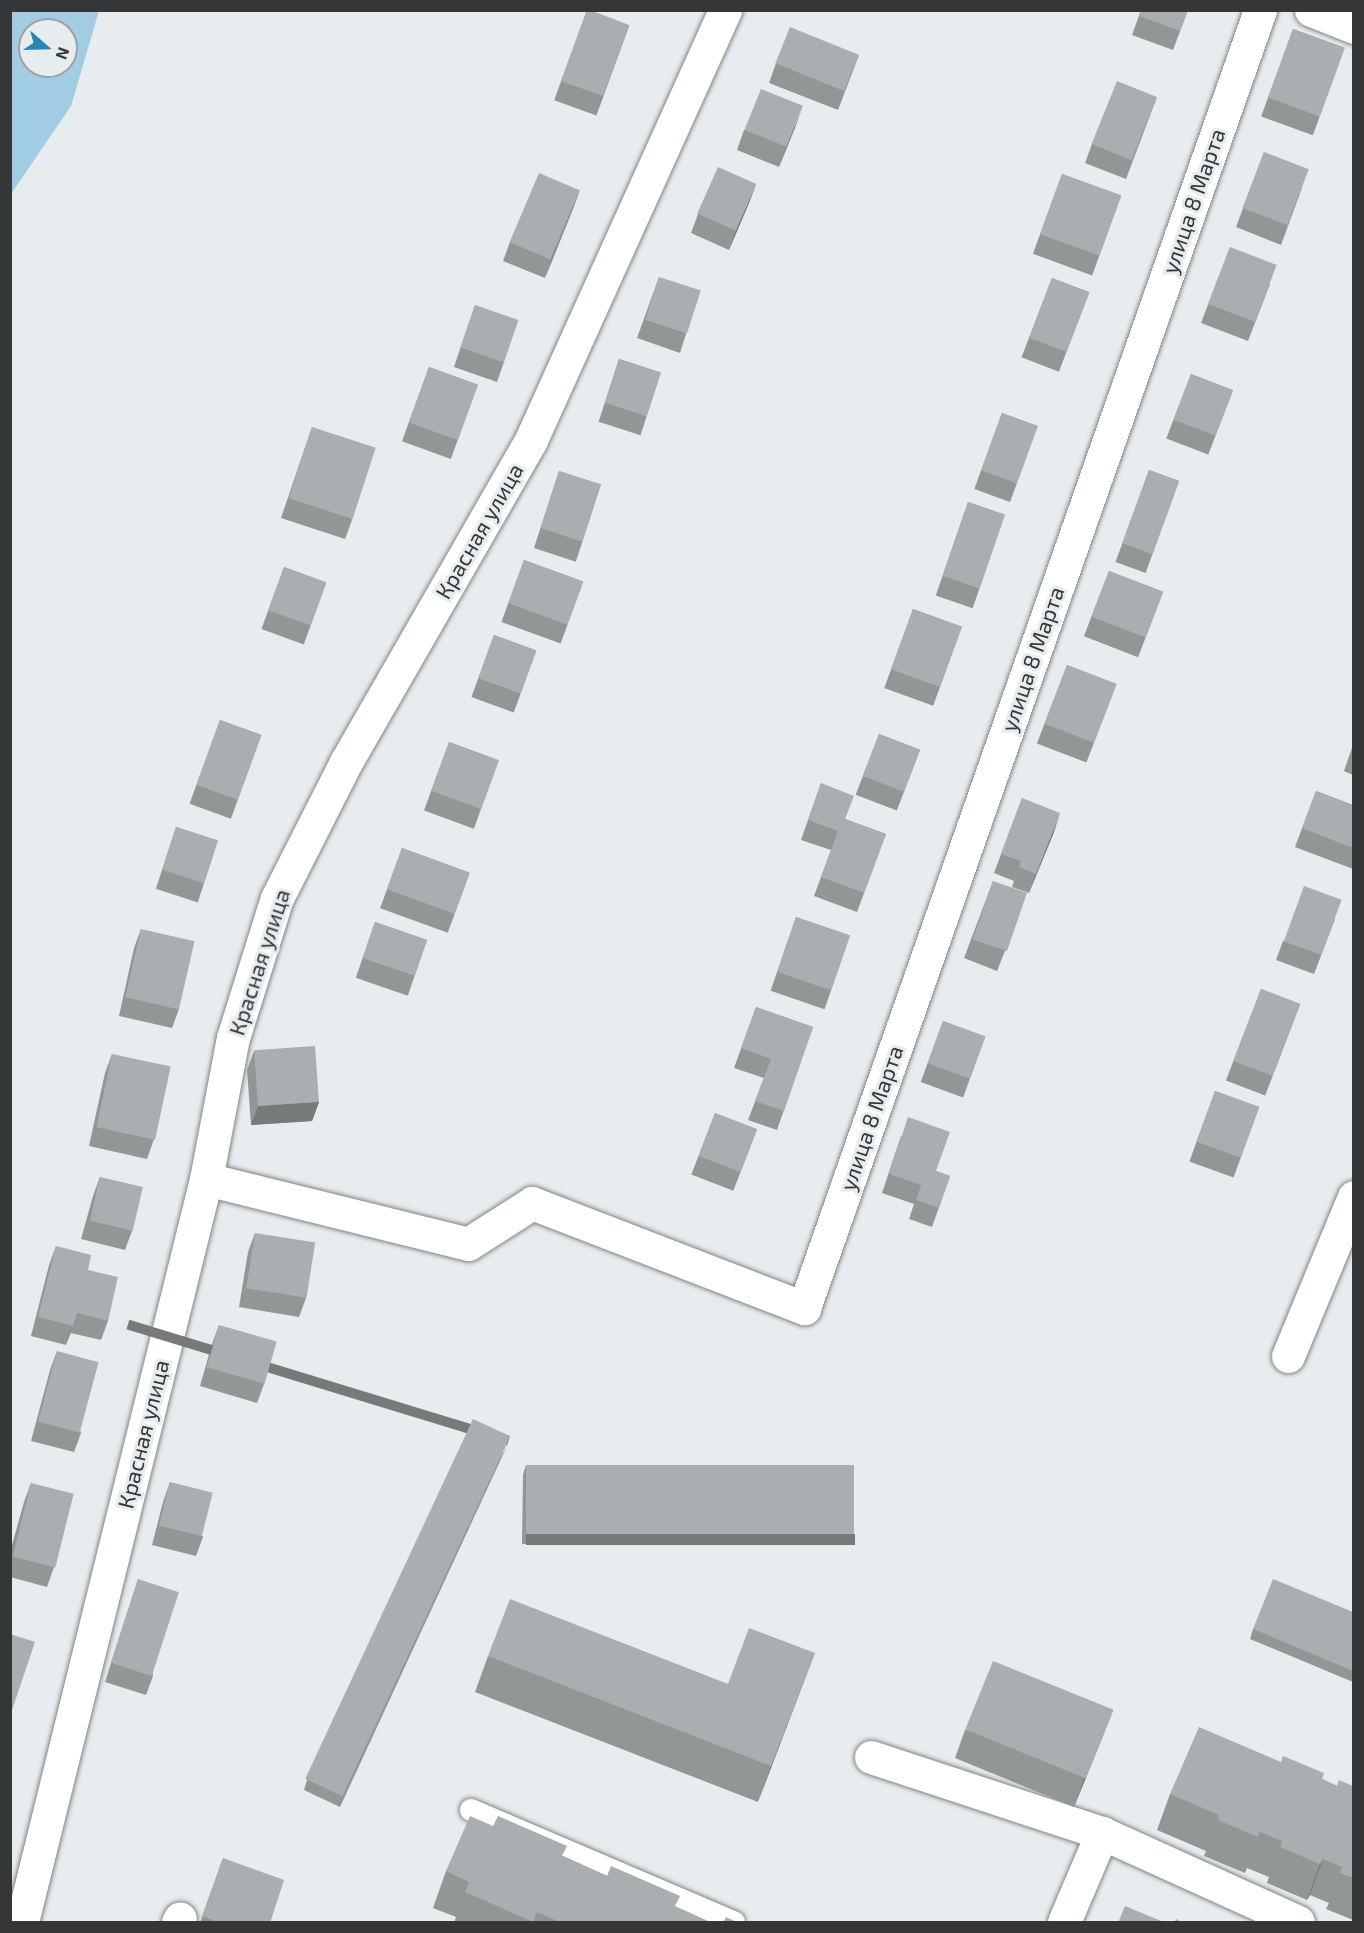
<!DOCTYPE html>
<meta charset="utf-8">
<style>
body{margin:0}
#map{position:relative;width:1364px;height:1933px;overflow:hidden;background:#e7ecee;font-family:"Exo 2",sans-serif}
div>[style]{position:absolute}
.green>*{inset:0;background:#a2cce3}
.roads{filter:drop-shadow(0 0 2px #818588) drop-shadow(0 0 2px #818588)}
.service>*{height:22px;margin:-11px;padding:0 11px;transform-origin:11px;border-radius:11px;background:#fff}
.minor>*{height:33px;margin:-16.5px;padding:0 16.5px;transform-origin:16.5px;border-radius:16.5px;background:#fff}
.wall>*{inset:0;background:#919697;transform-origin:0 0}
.shaded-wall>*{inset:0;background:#767a7b;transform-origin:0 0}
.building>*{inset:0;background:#a9aeb0;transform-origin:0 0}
span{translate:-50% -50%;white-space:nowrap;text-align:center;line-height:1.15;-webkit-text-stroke:6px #e7ecee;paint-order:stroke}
.street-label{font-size:22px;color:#343637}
.frame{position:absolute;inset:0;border:12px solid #343637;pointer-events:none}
.north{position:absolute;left:18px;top:18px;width:60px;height:60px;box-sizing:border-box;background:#e7ecee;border:2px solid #9fa3a5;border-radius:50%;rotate:110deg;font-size:16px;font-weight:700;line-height:24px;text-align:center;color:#343637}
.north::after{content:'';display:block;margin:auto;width:21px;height:27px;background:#2887b2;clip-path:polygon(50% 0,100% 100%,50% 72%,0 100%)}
</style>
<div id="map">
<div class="green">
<div style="clip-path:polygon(evenodd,11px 10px,99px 11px,71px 106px,11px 194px,11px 10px,30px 30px,66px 30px,66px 66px,30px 66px,30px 30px)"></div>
</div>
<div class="roads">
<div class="service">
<div style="left:471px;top:1810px;width:286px;rotate:23.1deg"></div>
</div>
<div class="minor">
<div style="left:1311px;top:10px;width:46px;rotate:21.6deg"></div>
<div style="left:206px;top:1179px;width:270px;rotate:13.9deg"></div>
<div style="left:468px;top:1244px;width:76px;rotate:-32.6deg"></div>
<div style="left:532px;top:1203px;width:292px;rotate:21.1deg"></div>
<div style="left:804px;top:1308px;width:1376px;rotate:-70.64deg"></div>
<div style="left:1288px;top:1356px;width:172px;rotate:-67.5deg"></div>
<div style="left:871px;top:1757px;width:243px;rotate:18.2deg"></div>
<div style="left:1102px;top:1833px;width:215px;rotate:24.4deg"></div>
<div style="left:22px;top:1922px;width:765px;rotate:-76.09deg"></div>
<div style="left:206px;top:1179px;width:144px;rotate:-79.2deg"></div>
<div style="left:233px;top:1038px;width:147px;rotate:-72.6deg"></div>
<div style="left:277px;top:898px;width:153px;rotate:-63.1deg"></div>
<div style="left:346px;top:762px;width:371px;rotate:-60.1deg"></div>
<div style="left:531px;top:440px;width:472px;rotate:-65.7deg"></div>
<div style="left:178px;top:1922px;width:4px;rotate:-63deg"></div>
<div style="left:1064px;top:1922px;width:97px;rotate:-66.9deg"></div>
</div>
</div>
<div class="wall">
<div style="left:587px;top:10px;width:45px;height:96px;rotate:20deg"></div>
<div style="clip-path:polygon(1141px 10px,1188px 10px,1173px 50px,1132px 35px)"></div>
<div style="left:1293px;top:29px;width:55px;height:93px;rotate:20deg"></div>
<div style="clip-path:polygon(859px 55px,838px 110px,769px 83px,776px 63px)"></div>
<div style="clip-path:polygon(1157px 97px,1126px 179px,1085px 163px,1092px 144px)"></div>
<div style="clip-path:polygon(796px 125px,779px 167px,737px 150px,744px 130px)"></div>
<div style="clip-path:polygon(1264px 152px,1302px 188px,1281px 245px,1236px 227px)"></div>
<div style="left:1062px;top:174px;width:63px;height:85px;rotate:20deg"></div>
<div style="clip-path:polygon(756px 184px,749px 203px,729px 250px,691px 233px,698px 214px)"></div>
<div style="clip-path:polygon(580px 190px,545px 278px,503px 261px,510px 242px)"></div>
<div style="clip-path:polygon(1230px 247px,1270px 284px,1248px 341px,1201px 323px)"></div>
<div style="clip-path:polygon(659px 277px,686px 334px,680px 353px,637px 338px)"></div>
<div style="left:1052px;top:278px;width:40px;height:85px;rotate:21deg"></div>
<div style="clip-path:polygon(475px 305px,504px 362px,497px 382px,454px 367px)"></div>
<div style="left:619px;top:359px;width:44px;height:66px;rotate:18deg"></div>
<div style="left:429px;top:367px;width:52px;height:79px;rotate:20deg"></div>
<div style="left:1191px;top:374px;width:45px;height:69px;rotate:21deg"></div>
<div style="left:1002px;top:413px;width:38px;height:81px;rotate:20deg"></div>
<div style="clip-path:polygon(312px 427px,352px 520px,345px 539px,281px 518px)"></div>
<div style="left:1149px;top:470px;width:32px;height:98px;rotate:20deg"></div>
<div style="left:559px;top:471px;width:44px;height:81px;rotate:18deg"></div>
<div style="left:968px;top:502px;width:39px;height:99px;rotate:19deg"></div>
<div style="left:524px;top:560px;width:63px;height:66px;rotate:20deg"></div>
<div style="left:284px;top:567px;width:45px;height:66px;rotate:20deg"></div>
<div style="left:1109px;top:571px;width:58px;height:70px;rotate:21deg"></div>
<div style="left:913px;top:609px;width:52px;height:84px;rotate:20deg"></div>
<div style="left:494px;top:635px;width:45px;height:66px;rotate:20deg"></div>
<div style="left:1067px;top:665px;width:53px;height:84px;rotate:21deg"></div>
<div style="left:220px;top:720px;width:44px;height:89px;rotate:20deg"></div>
<div style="left:879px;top:734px;width:44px;height:65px;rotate:21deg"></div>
<div style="left:449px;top:742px;width:53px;height:73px;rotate:20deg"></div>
<div style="clip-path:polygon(1353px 745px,1353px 775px,1344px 771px)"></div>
<div style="clip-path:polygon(821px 783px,845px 819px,886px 834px,857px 912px,814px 896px,831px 850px,801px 840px)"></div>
<div style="clip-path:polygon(1316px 791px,1353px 805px,1353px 869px,1295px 847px)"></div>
<div style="clip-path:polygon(1022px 798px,1054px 832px,1029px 893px,1012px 887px,1014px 881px,994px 873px)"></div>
<div style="left:176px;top:827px;width:44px;height:65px;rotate:18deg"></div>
<div style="left:402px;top:848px;width:72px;height:64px;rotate:20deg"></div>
<div style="clip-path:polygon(993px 881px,1020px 913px,997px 971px,964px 958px)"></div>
<div style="left:796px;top:917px;width:57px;height:78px;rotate:19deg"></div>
<div style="clip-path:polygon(1335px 919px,1314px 974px,1276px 960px,1283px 941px)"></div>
<div style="left:375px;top:922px;width:55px;height:59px;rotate:19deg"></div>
<div style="clip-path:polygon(141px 929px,179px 1009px,172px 1028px,119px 1016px,134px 948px)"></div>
<div style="left:1261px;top:989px;width:42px;height:98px;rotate:21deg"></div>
<div style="clip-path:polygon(756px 1007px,813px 1027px,777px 1130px,748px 1120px,764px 1078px,734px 1068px)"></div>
<div style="left:943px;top:1021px;width:45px;height:65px;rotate:20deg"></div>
<div style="clip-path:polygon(254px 1051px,319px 1102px,312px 1121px,251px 1125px,247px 1070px)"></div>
<div style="clip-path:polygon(112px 1054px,154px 1139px,147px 1159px,89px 1146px,105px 1073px)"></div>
<div style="left:1215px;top:1091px;width:47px;height:75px;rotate:20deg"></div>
<div style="left:715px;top:1113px;width:45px;height:66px;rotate:21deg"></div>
<div style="clip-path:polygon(901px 1136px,936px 1171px,950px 1176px,932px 1227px,909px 1219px,914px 1204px,882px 1193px)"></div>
<div style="clip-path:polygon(100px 1177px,132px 1231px,125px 1250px,81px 1239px,93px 1196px)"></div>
<div style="clip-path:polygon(255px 1233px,306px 1298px,299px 1317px,239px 1307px,248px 1252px)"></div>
<div style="clip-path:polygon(56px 1246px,88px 1270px,108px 1321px,101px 1340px,71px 1333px,66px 1345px,31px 1336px,49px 1265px)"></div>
<div style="clip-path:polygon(219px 1325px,264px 1384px,257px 1403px,200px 1386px,212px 1344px)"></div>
<div style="clip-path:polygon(57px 1351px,81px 1433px,74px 1452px,31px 1441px,50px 1370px)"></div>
<div style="clip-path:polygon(507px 1446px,340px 1807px,304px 1790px,307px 1780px)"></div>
<div style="clip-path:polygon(526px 1465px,855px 1534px,851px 1544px,522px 1544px,523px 1475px)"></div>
<div style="clip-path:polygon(170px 1482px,203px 1537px,196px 1556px,152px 1545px,163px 1502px)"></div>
<div style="clip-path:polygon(31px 1483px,54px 1567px,47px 1587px,10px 1577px,10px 1552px,24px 1502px)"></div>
<div style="clip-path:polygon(138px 1579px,153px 1676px,146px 1695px,105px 1682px)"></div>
<div style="clip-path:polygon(1353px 1612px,1353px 1682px,1250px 1639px,1253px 1629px)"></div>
<div style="clip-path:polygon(815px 1653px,758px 1802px,475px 1692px,488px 1656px,728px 1684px)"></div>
<div style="clip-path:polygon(1113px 1710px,1102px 1738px,1074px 1807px,955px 1758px,965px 1730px)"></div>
<div style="clip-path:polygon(1322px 1779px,1337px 1786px,1353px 1786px,1353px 1920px,1326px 1909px,1329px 1903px,1310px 1895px,1307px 1900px,1267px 1883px,1269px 1877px,1247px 1868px,1245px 1873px,1204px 1856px,1206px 1851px,1157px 1830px,1170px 1794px)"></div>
<div style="clip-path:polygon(563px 1856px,676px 1907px,712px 1923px,454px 1923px,456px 1917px,433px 1908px,446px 1871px)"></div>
<div style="clip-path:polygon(223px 1858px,270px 1923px,200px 1923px)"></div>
</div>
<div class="shaded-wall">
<div style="clip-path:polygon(803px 106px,796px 125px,779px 167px,786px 148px)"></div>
<div style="clip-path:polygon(756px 184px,749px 203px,729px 250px,736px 230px)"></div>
<div style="clip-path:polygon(580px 190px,573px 209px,545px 278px,552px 259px)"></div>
<div style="clip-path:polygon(1060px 813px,1054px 832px,1029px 893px,1036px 874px)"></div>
<div style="clip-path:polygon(319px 1102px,312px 1121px,251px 1125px,258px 1106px)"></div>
<div style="left:510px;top:1436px;width:10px;height:398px;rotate:107deg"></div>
<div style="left:526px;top:1534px;width:329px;height:11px"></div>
<div style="clip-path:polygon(815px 1653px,801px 1689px,758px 1802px,771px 1766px)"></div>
<div style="clip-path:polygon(1113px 1710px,1102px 1738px,1074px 1807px,1084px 1779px)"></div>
<div style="clip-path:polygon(1323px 1859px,1310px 1895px,1307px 1900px,1320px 1864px)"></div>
</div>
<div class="building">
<div style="clip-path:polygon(587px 10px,590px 10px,629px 25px,603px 96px,561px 81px)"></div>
<div style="clip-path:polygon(1141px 10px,1188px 10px,1180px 31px,1139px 16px)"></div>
<div style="left:790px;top:27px;width:74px;height:39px;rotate:22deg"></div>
<div style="left:1293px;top:29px;width:55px;height:73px;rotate:20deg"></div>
<div style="left:1117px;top:81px;width:43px;height:68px;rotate:22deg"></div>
<div style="left:761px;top:89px;width:45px;height:44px;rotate:22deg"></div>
<div style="left:1264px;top:152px;width:48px;height:60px;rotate:21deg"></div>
<div style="left:718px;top:167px;width:42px;height:51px;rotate:24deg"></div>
<div style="left:539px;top:173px;width:44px;height:75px;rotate:23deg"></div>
<div style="left:1062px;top:174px;width:63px;height:64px;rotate:20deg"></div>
<div style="left:1230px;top:247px;width:50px;height:61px;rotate:21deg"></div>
<div style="left:659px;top:277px;width:44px;height:45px;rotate:18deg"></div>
<div style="left:1052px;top:278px;width:40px;height:64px;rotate:21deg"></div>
<div style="left:475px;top:305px;width:46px;height:45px;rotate:19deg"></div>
<div style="left:619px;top:359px;width:44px;height:46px;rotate:18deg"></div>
<div style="left:429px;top:367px;width:52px;height:59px;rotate:20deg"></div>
<div style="left:1191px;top:374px;width:45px;height:49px;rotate:21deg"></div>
<div style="left:1002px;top:413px;width:38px;height:61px;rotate:20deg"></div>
<div style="left:312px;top:427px;width:67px;height:75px;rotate:18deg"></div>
<div style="left:1149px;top:470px;width:32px;height:78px;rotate:20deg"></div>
<div style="left:559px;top:471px;width:44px;height:60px;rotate:18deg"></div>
<div style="left:968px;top:502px;width:39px;height:78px;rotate:19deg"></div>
<div style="left:524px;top:560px;width:63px;height:46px;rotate:20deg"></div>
<div style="left:284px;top:567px;width:45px;height:46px;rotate:20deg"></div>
<div style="left:1109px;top:571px;width:58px;height:49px;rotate:21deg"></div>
<div style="left:913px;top:609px;width:52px;height:64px;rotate:20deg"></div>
<div style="left:494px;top:635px;width:45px;height:46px;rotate:20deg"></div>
<div style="left:1067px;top:665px;width:53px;height:63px;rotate:21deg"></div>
<div style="left:220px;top:720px;width:44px;height:69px;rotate:20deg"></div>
<div style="left:879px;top:734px;width:44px;height:45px;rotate:21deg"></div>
<div style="left:449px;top:742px;width:53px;height:52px;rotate:20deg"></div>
<div style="clip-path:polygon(821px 783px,854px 796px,845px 819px,886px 834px,864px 893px,821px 877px,838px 831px,808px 820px)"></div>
<div style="clip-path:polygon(1316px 791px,1353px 805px,1353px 848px,1302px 828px)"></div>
<div style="clip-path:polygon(1022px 798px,1060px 813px,1036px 874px,1019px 867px,1021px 861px,1001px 854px)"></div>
<div style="left:176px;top:827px;width:44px;height:45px;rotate:18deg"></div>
<div style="left:402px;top:848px;width:72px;height:44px;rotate:20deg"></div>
<div style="left:993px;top:881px;width:36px;height:62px;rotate:19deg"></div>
<div style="left:1304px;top:886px;width:40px;height:59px;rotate:20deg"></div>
<div style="left:796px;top:917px;width:57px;height:58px;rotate:19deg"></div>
<div style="left:375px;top:922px;width:55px;height:38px;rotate:19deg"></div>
<div style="left:141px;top:929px;width:55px;height:70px;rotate:13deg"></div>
<div style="left:1261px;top:989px;width:42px;height:77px;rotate:21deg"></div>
<div style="clip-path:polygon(756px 1007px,813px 1027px,784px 1111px,755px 1101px,771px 1059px,741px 1048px)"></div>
<div style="left:943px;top:1021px;width:45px;height:45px;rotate:20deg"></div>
<div style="left:315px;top:1046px;width:56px;height:61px;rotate:86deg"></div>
<div style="left:112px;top:1054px;width:60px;height:75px;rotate:12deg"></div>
<div style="left:1215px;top:1091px;width:47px;height:54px;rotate:20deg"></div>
<div style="left:715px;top:1113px;width:45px;height:46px;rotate:21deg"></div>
<div style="clip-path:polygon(908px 1117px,950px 1132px,936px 1171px,950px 1176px,939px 1208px,916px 1200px,921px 1185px,889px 1174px)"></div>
<div style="left:100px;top:1177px;width:44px;height:45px;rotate:13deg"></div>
<div style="left:255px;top:1233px;width:61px;height:56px;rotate:9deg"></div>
<div style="clip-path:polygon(56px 1246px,91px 1255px,88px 1270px,118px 1277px,108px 1321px,77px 1313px,73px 1326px,38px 1317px)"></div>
<div style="left:219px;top:1325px;width:60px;height:44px;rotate:16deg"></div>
<div style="left:57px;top:1351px;width:43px;height:73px;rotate:15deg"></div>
<div style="left:473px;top:1419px;width:41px;height:397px;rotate:25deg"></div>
<div style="left:526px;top:1465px;width:328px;height:69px"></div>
<div style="left:170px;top:1482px;width:44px;height:45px;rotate:14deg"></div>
<div style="left:31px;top:1483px;width:44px;height:76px;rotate:14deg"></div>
<div style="left:138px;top:1579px;width:43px;height:88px;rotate:18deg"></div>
<div style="clip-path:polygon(1273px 1579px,1353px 1612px,1353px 1671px,1253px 1629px)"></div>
<div style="clip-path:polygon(510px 1599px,728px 1684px,749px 1628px,815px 1653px,771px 1766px,488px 1656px)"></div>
<div style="clip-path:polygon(10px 1634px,35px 1642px,10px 1716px)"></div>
<div style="left:993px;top:1661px;width:130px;height:74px;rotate:22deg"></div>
<div style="clip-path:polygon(1199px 1727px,1281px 1762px,1283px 1756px,1324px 1773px,1322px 1779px,1337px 1786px,1339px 1780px,1353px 1786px,1353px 1878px,1340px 1873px,1342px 1867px,1323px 1859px,1320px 1864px,1280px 1847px,1282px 1841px,1260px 1832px,1258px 1837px,1218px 1820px,1219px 1815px,1170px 1794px)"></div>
<div style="clip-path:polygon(470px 1816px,493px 1826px,498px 1816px,567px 1846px,562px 1856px,607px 1876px,611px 1866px,680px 1896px,675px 1906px,712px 1923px,562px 1923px,537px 1912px,533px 1922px,465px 1892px,469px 1882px,446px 1871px)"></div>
<div style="clip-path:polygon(223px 1858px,284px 1880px,270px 1923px,220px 1923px,202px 1916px)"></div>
<div style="clip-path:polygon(1125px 1906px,1166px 1923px,1118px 1923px)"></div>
<div style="clip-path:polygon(726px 1917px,739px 1923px,723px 1923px)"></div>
<div style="clip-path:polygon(1176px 1919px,1184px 1923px,1174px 1923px)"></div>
</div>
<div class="street-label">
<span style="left:1193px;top:201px;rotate:-71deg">улица 8 Марта</span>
<span style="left:479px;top:531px;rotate:-60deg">Красная улица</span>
<span style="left:1032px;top:659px;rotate:-71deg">улица 8 Марта</span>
<span style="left:259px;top:962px;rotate:-72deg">Красная улица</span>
<span style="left:871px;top:1118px;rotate:-71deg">улица 8 Марта</span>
<span style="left:143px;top:1434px;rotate:-76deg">Красная улица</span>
</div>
<div class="frame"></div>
<div class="north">N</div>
</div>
